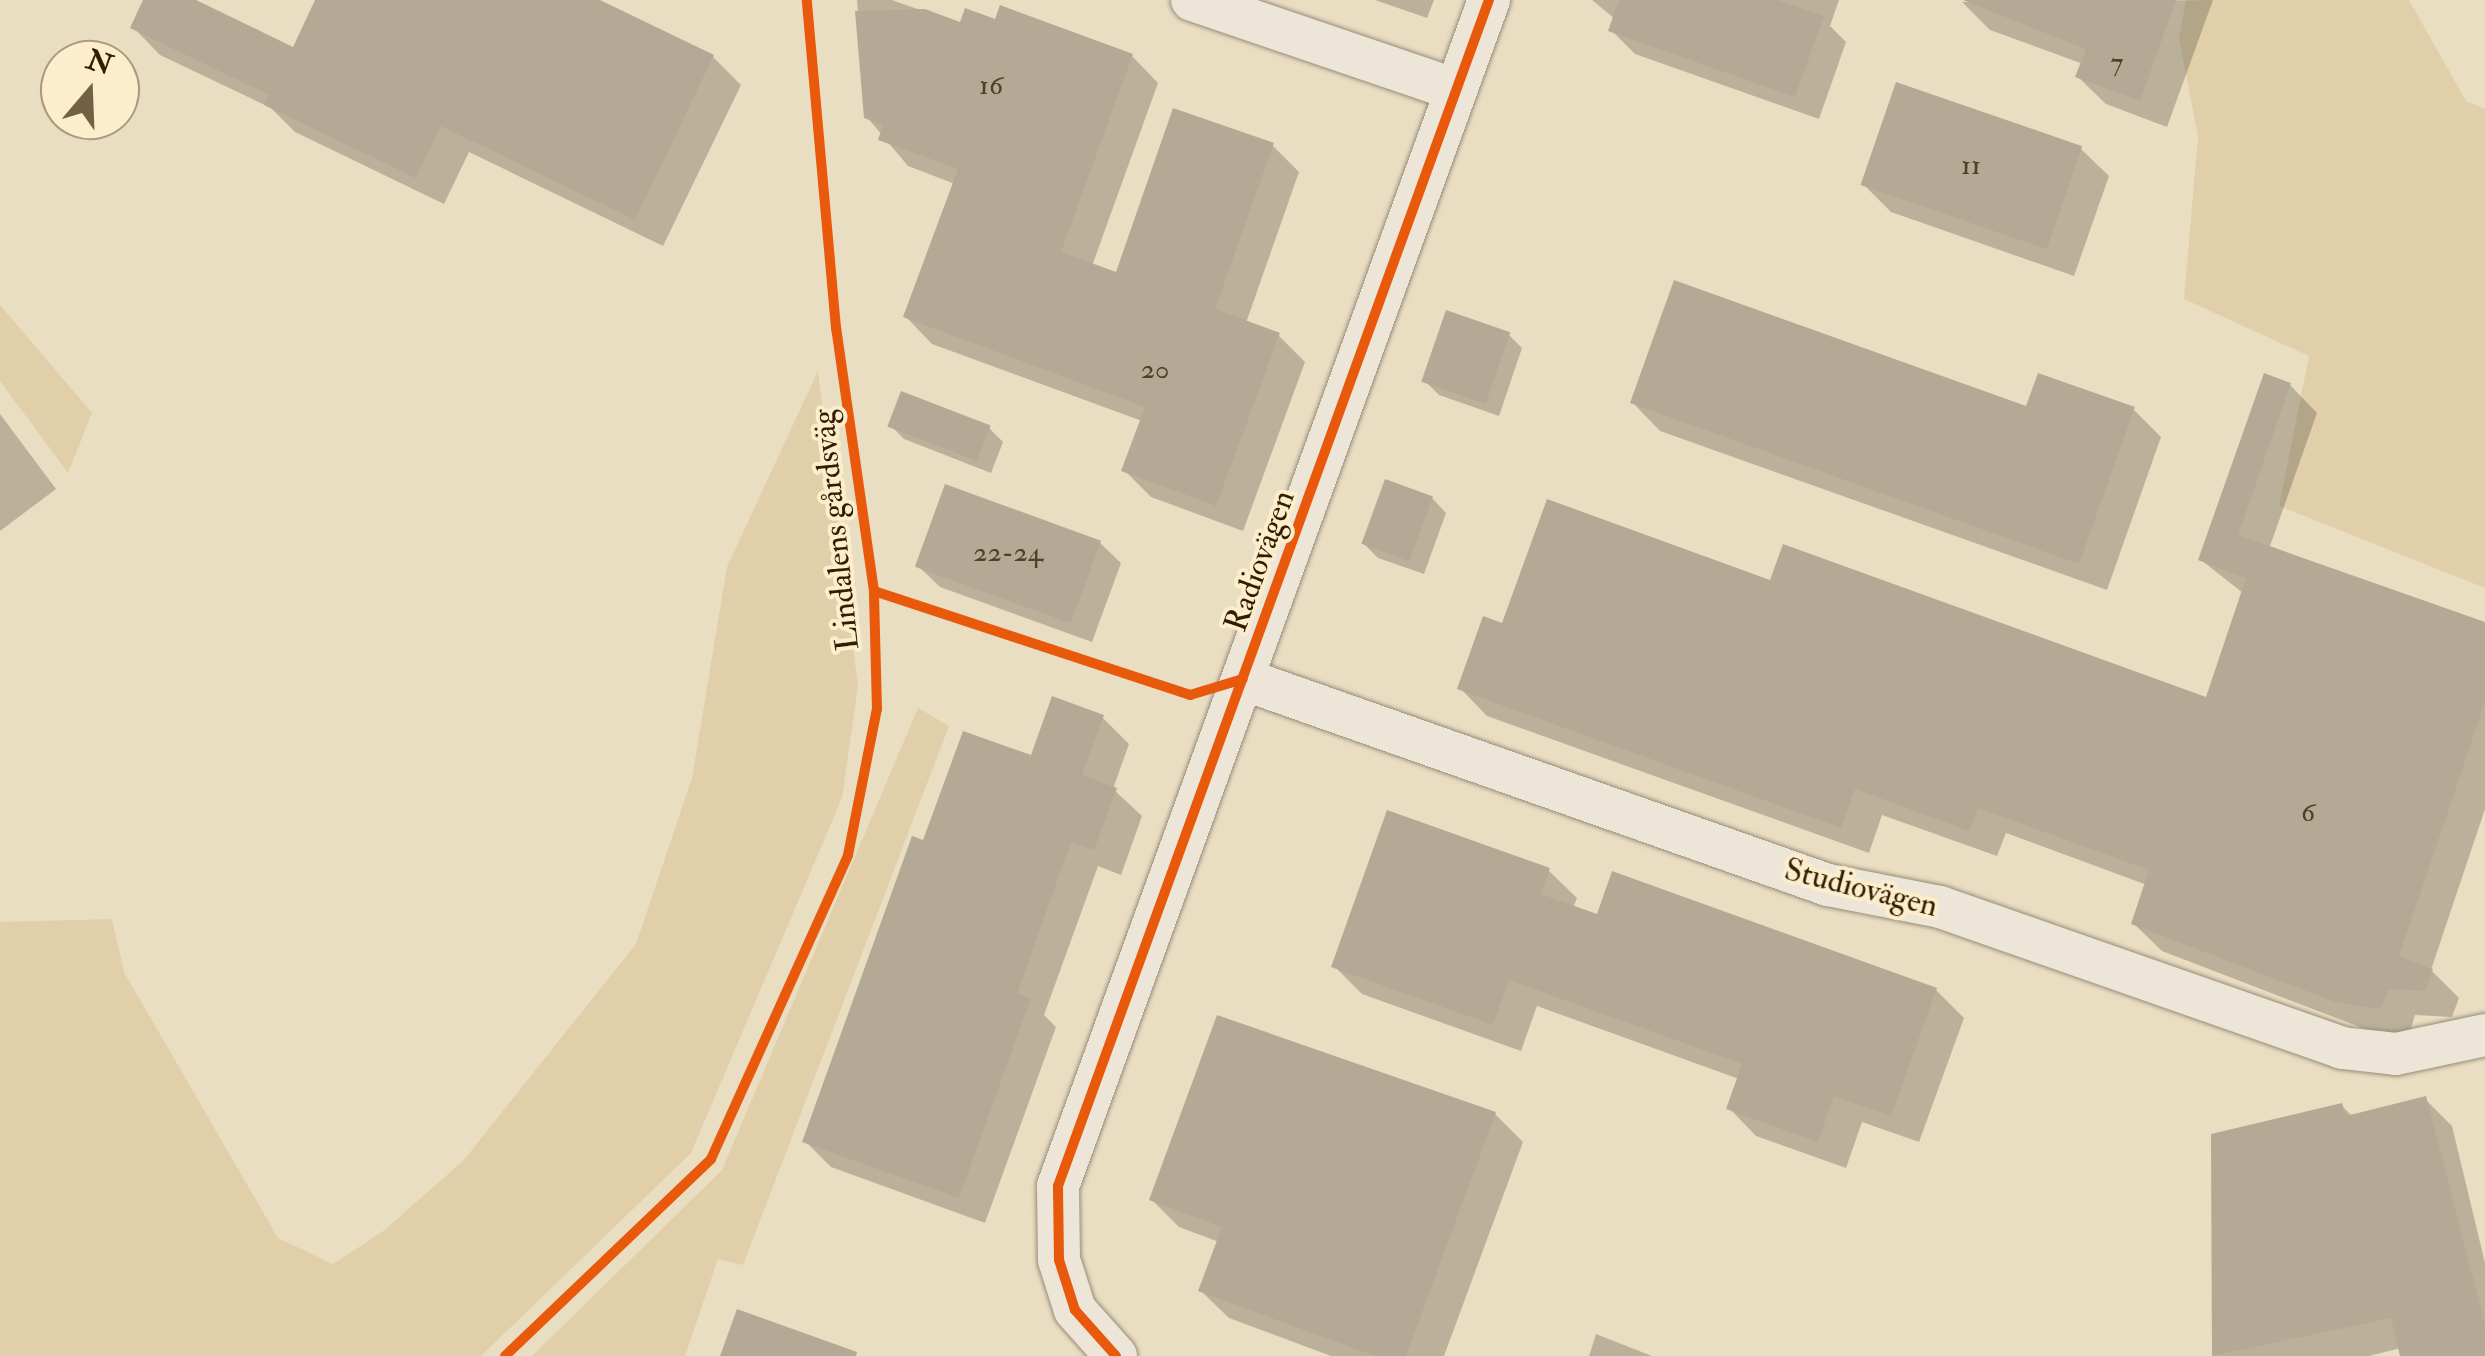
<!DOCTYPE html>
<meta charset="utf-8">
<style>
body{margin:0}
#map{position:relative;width:2485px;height:1356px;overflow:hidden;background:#eadec2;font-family:"IM FELL Double Pica",serif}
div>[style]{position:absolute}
.green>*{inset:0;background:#e0cfa9}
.shadow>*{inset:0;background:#0003}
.building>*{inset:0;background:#b3a995;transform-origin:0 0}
.roads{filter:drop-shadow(0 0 2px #968d79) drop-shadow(0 0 2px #968d79)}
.minor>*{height:42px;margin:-21px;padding:0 21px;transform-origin:21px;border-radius:21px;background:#ede6d8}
.cycleway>*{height:10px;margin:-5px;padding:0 5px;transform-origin:5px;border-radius:5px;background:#e8590c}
span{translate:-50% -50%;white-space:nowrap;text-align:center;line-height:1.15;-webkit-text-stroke:8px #fcedcd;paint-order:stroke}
.number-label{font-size:28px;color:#524025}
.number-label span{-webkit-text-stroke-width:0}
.street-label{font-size:32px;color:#321d00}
.north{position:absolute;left:40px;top:40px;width:100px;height:100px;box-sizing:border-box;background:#fcedcd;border:2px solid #ab9a7b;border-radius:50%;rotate:19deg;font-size:28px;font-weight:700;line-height:40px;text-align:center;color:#321d00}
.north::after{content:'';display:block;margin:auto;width:35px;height:45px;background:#726144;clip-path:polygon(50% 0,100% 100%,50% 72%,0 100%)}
</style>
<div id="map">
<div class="green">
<div style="clip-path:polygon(2186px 0,2409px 0,2466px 101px,2485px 109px,2485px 588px,2279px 506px,2309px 356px,2184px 299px,2198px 137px,2179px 38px)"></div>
<div style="clip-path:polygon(0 305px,92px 413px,68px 473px,0 381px)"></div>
<div style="clip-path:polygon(818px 371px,858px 686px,842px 798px,691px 1153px,481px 1356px,0 1356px,0 922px,112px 919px,124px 972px,278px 1238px,333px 1264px,382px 1232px,463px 1161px,636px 944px,692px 778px,727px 567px)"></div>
<div style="clip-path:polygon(918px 708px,949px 726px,743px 1265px,718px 1259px,685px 1356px,532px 1356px,722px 1170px)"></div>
</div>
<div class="shadow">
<div style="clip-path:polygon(146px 0,190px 0,294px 50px,318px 0,594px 0,713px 57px,741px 85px,663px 246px,469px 152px,444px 204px,295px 132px,271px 108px,160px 55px,133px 27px)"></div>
<div style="clip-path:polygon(857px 0,892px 0,957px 23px,1132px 56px,1158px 83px,1092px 266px,1117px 275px,1272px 145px,1299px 172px,1246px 323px,1278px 335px,1305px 362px,1243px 531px,1151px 497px,1124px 470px,1142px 421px,932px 344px,906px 317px,955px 184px,908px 166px,866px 116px)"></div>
<div style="clip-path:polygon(1375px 0,1434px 0,1427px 18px)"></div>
<div style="clip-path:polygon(1592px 0,1839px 0,1830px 26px,1846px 42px,1819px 119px,1635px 54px,1611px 30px,1615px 19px)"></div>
<div style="clip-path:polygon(2213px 0,2167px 127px,2106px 104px,2078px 77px,2083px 64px,1990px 30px,1962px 2px)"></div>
<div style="clip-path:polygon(2081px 149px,2109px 176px,2074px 276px,1891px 212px,1863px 184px)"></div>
<div style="clip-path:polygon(1508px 334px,1522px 348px,1499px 416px,1439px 395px,1425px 381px)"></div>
<div style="clip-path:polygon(2290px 385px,2317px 413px,2269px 549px,2485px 625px,2485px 809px,2431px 970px,2459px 998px,2452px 1017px,2415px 1015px,2409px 1035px,2365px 1029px,2162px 951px,2134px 924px,2147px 885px,2006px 833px,1997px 856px,1882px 815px,1869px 853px,1487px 716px,1460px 688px,1504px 626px,1771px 583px,2208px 700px,2243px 593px,2201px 560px)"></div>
<div style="clip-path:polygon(1633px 403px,2134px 410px,2161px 437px,2107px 590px,1660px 431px)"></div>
<div style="clip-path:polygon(0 414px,56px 489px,0 531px)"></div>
<div style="clip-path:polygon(890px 425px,989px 428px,1003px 442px,991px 473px,904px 439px)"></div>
<div style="clip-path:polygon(1432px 498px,1446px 513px,1424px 574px,1378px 558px,1364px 544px)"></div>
<div style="clip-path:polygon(1099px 542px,1121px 563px,1092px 642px,940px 587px,918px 566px)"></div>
<div style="clip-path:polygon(1103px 718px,1129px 744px,1113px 789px,1142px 816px,1121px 875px,1098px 866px,1044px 1015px,1056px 1027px,985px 1223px,831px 1167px,805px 1141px,924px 844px,1032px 759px)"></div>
<div style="clip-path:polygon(1549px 871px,1577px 898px,1573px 908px,1598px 917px,1936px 990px,1964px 1018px,1919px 1142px,1862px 1122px,1846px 1168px,1756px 1136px,1729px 1108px,1739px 1079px,1537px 1006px,1521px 1051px,1362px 994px,1334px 966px)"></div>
<div style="clip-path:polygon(2425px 1099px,2452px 1126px,2485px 1263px,2485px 1356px,2403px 1356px,2401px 1348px,2369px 1356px,2214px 1356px,2214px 1136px,2342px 1106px,2352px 1116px)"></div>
<div style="clip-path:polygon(1495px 1114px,1523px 1142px,1444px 1356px,1331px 1356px,1229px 1318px,1201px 1291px,1219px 1242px,1179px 1227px,1152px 1200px)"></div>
<div style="clip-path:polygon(1596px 1334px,1652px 1356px,1589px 1356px)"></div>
</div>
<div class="building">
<div style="clip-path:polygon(143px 0,196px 0,293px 47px,315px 0,600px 0,714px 55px,635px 220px,441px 126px,416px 178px,264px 105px,269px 95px,130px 28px)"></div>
<div style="clip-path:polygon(1619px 0,1778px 0,1824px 16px,1795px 97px,1608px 31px)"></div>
<div style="clip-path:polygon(1963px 0,2176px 0,2140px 101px,2075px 77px,2086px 49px)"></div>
<div style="clip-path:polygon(1000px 5px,1133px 54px,1061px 252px,1116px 272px,1173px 108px,1274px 143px,1215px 309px,1280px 333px,1216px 506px,1121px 471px,1145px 407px,903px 317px,958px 169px,878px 140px,883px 125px,864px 118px,855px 11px,925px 9px,960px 22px,965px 8px,995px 19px)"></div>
<div style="left:1896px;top:82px;width:197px;height:109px;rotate:19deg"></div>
<div style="clip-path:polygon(1674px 280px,2026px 406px,2038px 373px,2135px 407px,2079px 564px,1630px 403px)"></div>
<div style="left:1446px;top:310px;width:68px;height:76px;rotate:19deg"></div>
<div style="clip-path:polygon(2264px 373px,2291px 383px,2238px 535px,2485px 622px,2485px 702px,2399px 956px,2433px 969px,2425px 991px,2388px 989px,2381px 1009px,2335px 1002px,2131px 924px,2149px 870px,1978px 808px,1969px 831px,1855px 789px,1841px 828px,1457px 689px,1483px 616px,1502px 623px,1547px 499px,1770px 580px,1783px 544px,2206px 697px,2246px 578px,2198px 560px)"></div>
<div style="left:901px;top:391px;width:96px;height:38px;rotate:21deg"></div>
<div style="left:1385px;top:479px;width:51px;height:69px;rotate:20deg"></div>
<div style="left:945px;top:484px;width:166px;height:88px;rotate:20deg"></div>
<div style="clip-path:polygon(1052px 696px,1104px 715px,1082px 775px,1117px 788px,1094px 850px,1071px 842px,1017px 994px,1031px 998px,959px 1198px,802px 1142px,912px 836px,923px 840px,963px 731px,1031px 755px)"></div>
<div style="clip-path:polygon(1387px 810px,1550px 868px,1541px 894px,1597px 914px,1612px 871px,1937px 988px,1891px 1116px,1834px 1096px,1818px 1142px,1726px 1109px,1742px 1064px,1509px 980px,1493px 1025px,1331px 967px)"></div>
<div style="clip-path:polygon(1217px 1015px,1496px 1112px,1406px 1356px,1375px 1356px,1198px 1291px,1222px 1227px,1149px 1200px)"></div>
<div style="clip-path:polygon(2426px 1096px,2485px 1324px,2485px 1356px,2400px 1356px,2391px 1318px,2212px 1356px,2211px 1134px,2342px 1103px,2346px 1116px)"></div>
<div style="clip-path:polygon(737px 1309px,857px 1352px,856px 1356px,720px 1356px)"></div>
</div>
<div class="roads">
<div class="minor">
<div style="left:1192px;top:0;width:279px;rotate:18.8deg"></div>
<div style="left:1243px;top:679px;width:620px;rotate:19.4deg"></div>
<div style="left:1828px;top:885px;width:114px;rotate:11.1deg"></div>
<div style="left:1940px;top:907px;width:426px;rotate:19.3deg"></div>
<div style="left:2342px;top:1048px;width:54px;rotate:6.3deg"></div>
<div style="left:2396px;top:1054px;width:91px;rotate:-12.1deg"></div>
<div style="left:1116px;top:1356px;width:62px;rotate:-131.7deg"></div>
<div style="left:1075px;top:1310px;width:52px;rotate:-107.7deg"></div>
<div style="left:1059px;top:1260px;width:74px;rotate:-90.8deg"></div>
<div style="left:1058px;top:1186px;width:1262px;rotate:-70.03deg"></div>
</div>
</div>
<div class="cycleway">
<div style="left:874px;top:591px;width:333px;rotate:18.2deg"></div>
<div style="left:1190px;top:695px;width:55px;rotate:-16.8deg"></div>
<div style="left:505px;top:1356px;width:285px;rotate:-43.7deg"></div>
<div style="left:711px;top:1159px;width:333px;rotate:-65.7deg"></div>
<div style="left:848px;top:855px;width:149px;rotate:-78.8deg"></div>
<div style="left:877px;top:709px;width:118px;rotate:-91.5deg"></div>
<div style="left:874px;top:591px;width:266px;rotate:-98.2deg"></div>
<div style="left:836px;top:328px;width:329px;rotate:-95.1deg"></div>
<div style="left:1116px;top:1356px;width:62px;rotate:-131.7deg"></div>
<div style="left:1075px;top:1310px;width:52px;rotate:-107.7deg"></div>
<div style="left:1059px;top:1260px;width:74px;rotate:-90.8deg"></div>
<div style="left:1058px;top:1186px;width:1262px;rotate:-70.03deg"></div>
</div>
<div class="number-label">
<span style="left:2117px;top:63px">7</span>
<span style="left:991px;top:86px">16</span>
<span style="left:1971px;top:166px">11</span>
<span style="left:1155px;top:370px">20</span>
<span style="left:1008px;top:553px">22-24</span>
<span style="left:2308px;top:813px">6</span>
</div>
<div class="street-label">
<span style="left:836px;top:530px;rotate:-96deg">Lindalens gårdsväg</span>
<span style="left:1260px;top:561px;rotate:-70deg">Radiovägen</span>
<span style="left:1861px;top:888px;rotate:14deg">Studiovägen</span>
</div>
<div class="north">N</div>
</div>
